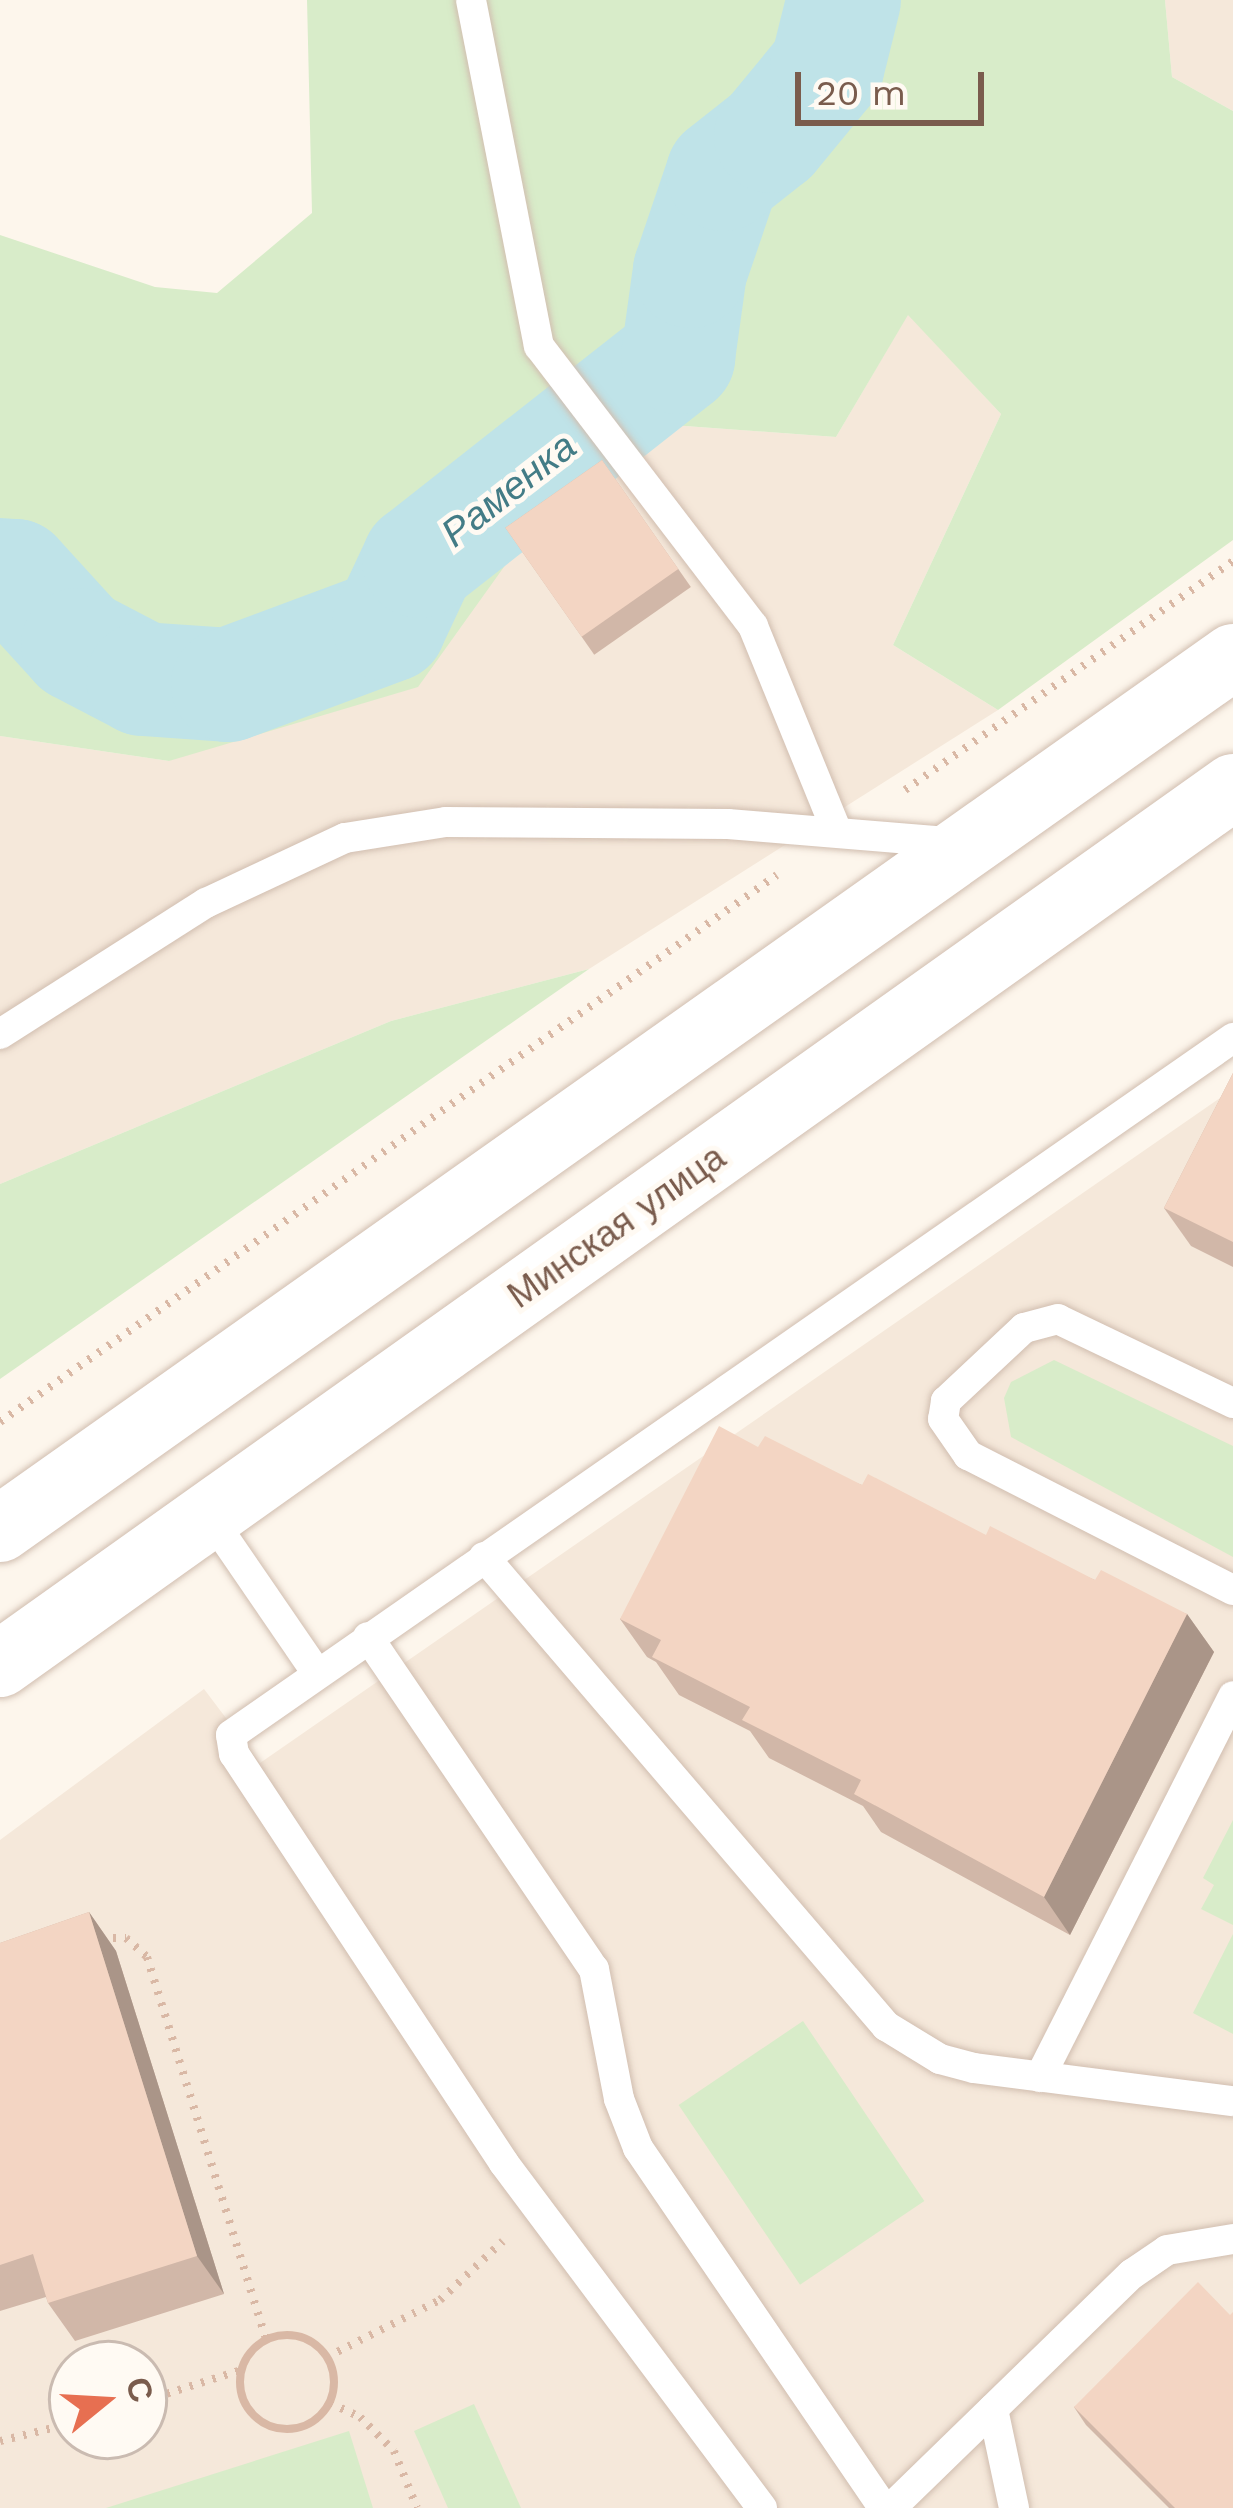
<!DOCTYPE html>
<meta charset="utf-8">
<style>
body{margin:0}
#map{position:relative;width:1233px;height:2508px;overflow:hidden;background:#fdf6ec;font-family:"Work Sans",sans-serif}
div>[style]{position:absolute}
.residential>*{inset:0;background:#f5e8da}
.green>*{inset:0;background:#d8ecc9;transform-origin:0 0}
.river>*{height:114px;margin:-57px;padding:0 57px;transform-origin:57px;border-radius:57px;background:#bfe3e8}
.path>*{height:8px;margin-top:-4px;transform-origin:0;background:repeating-linear-gradient(90deg,#d9b8a5 0 3px,transparent 0 12px)}
.path>.ring{margin:-4px;padding:0;box-sizing:content-box;background:none;border:8px solid #d9b8a5;border-radius:50%}
.roads{filter:drop-shadow(0 0 3px #d1beb0) drop-shadow(0 0 3px #d1beb0)}
.service>*{height:30px;margin:-15px;padding:0 15px;transform-origin:15px;border-radius:15px;background:#fff}
.secondary>*{height:66px;margin:-33px;padding:0 33px;transform-origin:33px;border-radius:33px;background:#fff}
.wall>*{inset:0;background:#d1b7a8;transform-origin:0 0}
.shaded-wall>*{inset:0;background:#aa9588}
.building>*{inset:0;background:#f3d5c3;transform-origin:0 0}
span{translate:-50% -50%;white-space:nowrap;text-align:center;line-height:1.15;-webkit-text-stroke:10px #fffaf3;paint-order:stroke}
.street-label{font-size:36px;color:#7a5c4d}
.water-label{font-size:39px;color:#437c86;font-style:italic}
.north{position:absolute;left:48px;top:2340px;width:120px;height:120px;box-sizing:border-box;background:#fffaf3;border:3px solid #cabbb1;border-radius:50%;rotate:72deg;font-size:33px;font-weight:700;line-height:48px;text-align:center;color:#7a5c4d}
.north::after{content:'';display:block;margin:auto;width:42px;height:54px;background:#e76f51;clip-path:polygon(50% 0,100% 100%,50% 72%,0 100%)}
.scale{position:absolute;left:795px;top:72px;width:189px;height:54px;box-sizing:border-box;border:6px solid #7a5c4d;border-top:0;padding-left:15px;font-size:36px;line-height:42px;white-space:nowrap;color:#7a5c4d;-webkit-text-stroke:9px #fffaf3;paint-order:stroke}
</style>
<div id="map">
<div class="residential">
<div style="clip-path:polygon(1165px 0,1233px 0,1233px 111px,1172px 77px)"></div>
<div style="clip-path:polygon(908px 314px,1001px 414px,893px 645px,998px 710px,589px 969px,391px 1021px,0 1184px,0 736px,169px 761px,524px 539px,644px 423px,836px 437px)"></div>
<div style="clip-path:polygon(evenodd,1233px 1089px,1233px 2508px,0 2508px,0 1840px,204px 1689px,260px 1763px,1233px 1089px,72px 2364px,144px 2364px,144px 2436px,72px 2436px,72px 2364px)"></div>
</div>
<div class="green">
<div style="clip-path:polygon(307px 0,1165px 0,1172px 77px,1233px 111px,1233px 540px,998px 710px,893px 645px,1001px 414px,908px 315px,836px 437px,644px 423px,524px 539px,418px 687px,169px 761px,0 736px,0 235px,155px 287px,217px 293px,312px 213px)"></div>
<div style="clip-path:polygon(589px 969px,0 1379px,0 1184px,391px 1021px)"></div>
<div style="clip-path:polygon(1054px 1360px,1233px 1446px,1233px 1557px,1011px 1437px,1004px 1398px,1011px 1382px)"></div>
<div style="clip-path:polygon(1233px 1820px,1233px 1925px,1201px 1909px,1214px 1885px,1203px 1878px)"></div>
<div style="clip-path:polygon(1233px 1934px,1233px 2034px,1193px 2013px)"></div>
<div style="left:803px;top:2021px;width:217px;height:150px;rotate:56deg"></div>
<div style="clip-path:polygon(474px 2404px,521px 2508px,448px 2508px,414px 2431px)"></div>
<div style="clip-path:polygon(349px 2431px,373px 2508px,106px 2508px)"></div>
</div>
<div class="river">
<div style="left:0;top:575px;width:15px;rotate:4deg"></div>
<div style="left:15px;top:576px;width:93px;rotate:47.6deg"></div>
<div style="left:78px;top:645px;width:73px;rotate:27.6deg"></div>
<div style="left:143px;top:679px;width:85px;rotate:4deg"></div>
<div style="left:228px;top:685px;width:172px;rotate:-20.4deg"></div>
<div style="left:389px;top:625px;width:71px;rotate:-64.9deg"></div>
<div style="left:419px;top:561px;width:330px;rotate:-38.2deg"></div>
<div style="left:678px;top:357px;width:87px;rotate:-82.1deg"></div>
<div style="left:690px;top:271px;width:102px;rotate:-71.2deg"></div>
<div style="left:723px;top:174px;width:61px;rotate:-38.4deg"></div>
<div style="left:771px;top:136px;width:88px;rotate:-50.5deg"></div>
<div style="left:827px;top:68px;width:70px;rotate:-76deg"></div>
</div>
<div class="path">
<div style="left:905px;top:790px;width:400px;rotate:-34.9deg"></div>
<div style="left:0;top:1422px;width:950px;rotate:-35.15deg"></div>
<div style="left:101px;top:1938px;width:25px"></div>
<div style="left:126px;top:1938px;width:28px;rotate:42deg"></div>
<div style="left:147px;top:1957px;width:400px;rotate:72.7deg"></div>
<div class="ring" style="left:240px;top:2335px;width:86px;height:86px"></div>
<div style="left:327px;top:2357px;width:127px;rotate:-26.8deg"></div>
<div style="left:440px;top:2300px;width:86px;rotate:-43.1deg"></div>
<div style="left:144px;top:2401px;width:102px;rotate:-17.7deg"></div>
<div style="left:330px;top:2403px;width:33px;rotate:25deg"></div>
<div style="left:360px;top:2417px;width:48px;rotate:45deg"></div>
<div style="left:394px;top:2451px;width:61px;rotate:68deg"></div>
<div style="left:0;top:2441px;width:74px;rotate:-14deg"></div>
</div>
<div class="roads">
<div class="service">
<div style="left:471px;top:0;width:353px;rotate:78.9deg"></div>
<div style="left:539px;top:346px;width:352px;rotate:52.6deg"></div>
<div style="left:753px;top:626px;width:222px;rotate:67.8deg"></div>
<div style="left:0;top:1034px;width:244px;rotate:-32.5deg"></div>
<div style="left:206px;top:903px;width:153px;rotate:-25.1deg"></div>
<div style="left:345px;top:838px;width:102px;rotate:-9deg"></div>
<div style="left:446px;top:822px;width:282px;rotate:0.4deg"></div>
<div style="left:728px;top:824px;width:232px;rotate:4.7deg"></div>
<div style="left:1233px;top:1403px;width:194px;rotate:-154.4deg"></div>
<div style="left:1058px;top:1319px;width:35px;rotate:165deg"></div>
<div style="left:1024px;top:1328px;width:107px;rotate:136.9deg"></div>
<div style="left:946px;top:1401px;width:18px;rotate:99deg"></div>
<div style="left:943px;top:1419px;width:44px;rotate:55.2deg"></div>
<div style="left:968px;top:1455px;width:297px;rotate:27deg"></div>
<div style="left:210px;top:1517px;width:189px;rotate:55.6deg"></div>
<div style="left:484px;top:1557px;width:618px;rotate:49.4deg"></div>
<div style="left:886px;top:2026px;width:63px;rotate:31.4deg"></div>
<div style="left:940px;top:2059px;width:35px;rotate:15deg"></div>
<div style="left:974px;top:2068px;width:261px;rotate:7.3deg"></div>
<div style="left:368px;top:1637px;width:402px;rotate:55.8deg"></div>
<div style="left:594px;top:1969px;width:132px;rotate:79.1deg"></div>
<div style="left:619px;top:2099px;width:53px;rotate:68.8deg"></div>
<div style="left:638px;top:2148px;width:436px;rotate:55.7deg"></div>
<div style="left:1040px;top:2077px;width:427px;rotate:-63.1deg"></div>
<div style="left:993px;top:2409px;width:101px;rotate:78deg"></div>
<div style="left:762px;top:2508px;width:431px;rotate:-126.8deg"></div>
<div style="left:504px;top:2163px;width:490px;rotate:-123.4deg"></div>
<div style="left:234px;top:1754px;width:19px;rotate:-99deg"></div>
<div style="left:231px;top:1735px;width:1221px;rotate:-34.82deg"></div>
<div style="left:891px;top:2508px;width:336px;rotate:-44.2deg"></div>
<div style="left:1132px;top:2274px;width:42px;rotate:-34.4deg"></div>
<div style="left:1167px;top:2250px;width:67px;rotate:-9.5deg"></div>
</div>
<div class="secondary">
<div style="left:0;top:1529px;width:1510px;rotate:-35.27deg"></div>
<div style="left:0;top:1664px;width:1513px;rotate:-35.42deg"></div>
</div>
</div>
<div class="wall">
<div style="left:602px;top:460px;width:155px;height:118px;rotate:55deg"></div>
<div style="clip-path:polygon(1233px 1073px,1233px 1267px,1191px 1246px,1164px 1208px)"></div>
<div style="clip-path:polygon(758px 1447px,862px 1485px,1095px 1580px,1187px 1614px,1214px 1652px,1070px 1935px,881px 1832px,863px 1806px,769px 1758px,750px 1731px,679px 1695px,656px 1662px,647px 1657px,620px 1619px)"></div>
<div style="clip-path:polygon(89px 1912px,116px 1951px,224px 2294px,75px 2341px,48px 2303px,46px 2297px,0 2311px,0 1943px)"></div>
<div style="clip-path:polygon(1230px 2315px,1233px 2508px,1169px 2508px,1086px 2425px,1074px 2407px)"></div>
</div>
<div class="shaded-wall">
<div style="clip-path:polygon(1187px 1614px,1214px 1652px,1070px 1935px,1044px 1897px)"></div>
<div style="clip-path:polygon(89px 1912px,116px 1951px,224px 2294px,197px 2256px)"></div>
</div>
<div class="building">
<div style="left:602px;top:460px;width:133px;height:118px;rotate:55deg"></div>
<div style="clip-path:polygon(1233px 1073px,1233px 1242px,1164px 1208px)"></div>
<div style="clip-path:polygon(719px 1426px,758px 1447px,765px 1436px,862px 1485px,868px 1474px,986px 1535px,990px 1526px,1095px 1580px,1101px 1570px,1187px 1614px,1044px 1897px,854px 1794px,861px 1780px,742px 1720px,750px 1707px,652px 1657px,661px 1640px,620px 1619px)"></div>
<div style="clip-path:polygon(89px 1912px,197px 2256px,48px 2303px,33px 2254px,0 2265px,0 1943px)"></div>
<div style="clip-path:polygon(1198px 2282px,1230px 2315px,1233px 2312px,1233px 2508px,1175px 2508px,1074px 2407px)"></div>
</div>
<div class="street-label">
<span style="left:617px;top:1227px;rotate:-35deg">Минская улица</span>
</div>
<div class="water-label">
<span style="left:509px;top:490px;rotate:-38deg">Раменка</span>
</div>
<div class="north">С</div>
<div class="scale">20 m</div>
</div>
